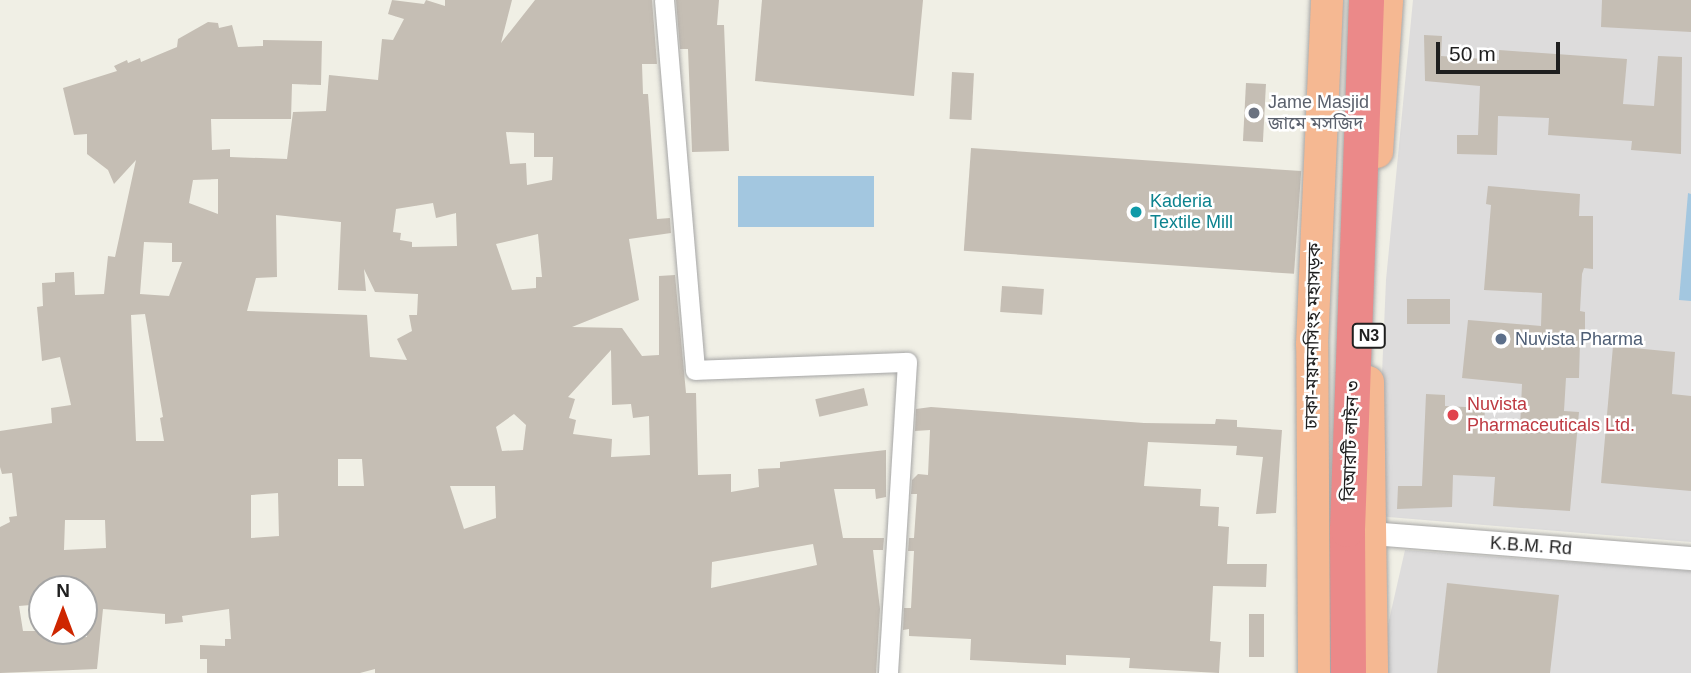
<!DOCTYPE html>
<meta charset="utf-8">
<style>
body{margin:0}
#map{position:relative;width:1691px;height:673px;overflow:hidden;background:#f0efe5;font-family:Helvetica,"Noto Sans Bengali",sans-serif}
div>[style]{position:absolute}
.residential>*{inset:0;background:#dddcdc}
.water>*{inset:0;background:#a3c7e0;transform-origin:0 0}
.building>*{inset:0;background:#c5beb4;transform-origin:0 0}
.roads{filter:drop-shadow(0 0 2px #a6a6a6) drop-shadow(0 0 2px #a6a6a6)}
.minor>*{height:19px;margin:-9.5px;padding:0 9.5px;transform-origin:9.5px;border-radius:9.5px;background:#fff}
.tertiary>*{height:23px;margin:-11.5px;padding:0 11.5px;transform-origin:11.5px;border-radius:11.5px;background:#fff}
.trunk>*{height:32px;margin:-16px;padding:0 16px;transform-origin:16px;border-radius:16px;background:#f5b892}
.motorway>*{height:35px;margin:-17.5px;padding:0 17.5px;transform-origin:17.5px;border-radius:17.5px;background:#eb8989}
.dots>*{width:19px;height:19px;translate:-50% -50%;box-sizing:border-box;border:4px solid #fff;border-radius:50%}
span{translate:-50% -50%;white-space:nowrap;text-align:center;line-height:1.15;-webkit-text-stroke:5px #fff;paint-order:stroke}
.shield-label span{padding:2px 5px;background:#fff;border:2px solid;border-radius:5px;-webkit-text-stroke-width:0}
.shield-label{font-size:16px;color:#1f1f1f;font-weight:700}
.worship-label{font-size:18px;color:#5b616d}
.left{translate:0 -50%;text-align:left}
.culture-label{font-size:18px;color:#0d838f}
.street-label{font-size:18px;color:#1f1f1f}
.service-label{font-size:18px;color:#4e5e75}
.health-label{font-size:18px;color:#be3a42}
.north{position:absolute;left:28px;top:575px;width:70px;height:70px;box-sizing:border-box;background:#fff;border:2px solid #a5a5a5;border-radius:50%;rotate:0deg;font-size:19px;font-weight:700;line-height:28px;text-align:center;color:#1f1f1f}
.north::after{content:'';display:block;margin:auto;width:24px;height:32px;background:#ce2600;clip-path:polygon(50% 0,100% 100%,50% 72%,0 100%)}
.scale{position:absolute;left:1436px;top:42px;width:124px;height:32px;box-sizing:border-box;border:4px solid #1f1f1f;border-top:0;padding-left:9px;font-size:21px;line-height:24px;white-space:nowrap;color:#1f1f1f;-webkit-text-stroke:5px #fff;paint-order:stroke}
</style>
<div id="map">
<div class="residential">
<div style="clip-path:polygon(1413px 0,1691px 0,1691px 542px,1376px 516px,1386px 280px)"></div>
<div style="clip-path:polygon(1405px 550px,1691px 571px,1691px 673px,1377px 673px)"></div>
</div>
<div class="water">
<div style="left:738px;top:176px;width:136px;height:51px"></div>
<div style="clip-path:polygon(1688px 193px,1691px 194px,1691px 301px,1679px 300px)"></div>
</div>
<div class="building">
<div style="clip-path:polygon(evenodd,392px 0,424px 4px,426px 0,445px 6px,445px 0,512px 0,501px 43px,535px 0,652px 0,657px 64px,642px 64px,643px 94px,648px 94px,657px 219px,670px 218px,671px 233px,629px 239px,639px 300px,572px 327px,622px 328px,642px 356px,659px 355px,659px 276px,675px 275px,686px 393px,696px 393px,698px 475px,731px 474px,731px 492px,759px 487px,758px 469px,780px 468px,780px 462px,886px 450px,886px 497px,876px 499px,875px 489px,834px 489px,843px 538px,884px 538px,883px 550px,873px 550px,880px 609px,876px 673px,375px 673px,375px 669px,360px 673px,207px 673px,207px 659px,200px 659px,200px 645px,225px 646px,225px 639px,231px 639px,229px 609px,182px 616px,183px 622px,165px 624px,165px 614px,103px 609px,97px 669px,0 673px,0 527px,10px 522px,9px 517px,17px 516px,12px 473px,2px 474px,0 467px,0 431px,52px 423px,51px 408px,71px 405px,60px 357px,42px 361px,37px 307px,43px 306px,42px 283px,55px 282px,55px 273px,74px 272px,75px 295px,104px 294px,108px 256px,115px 257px,136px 160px,114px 184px,108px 170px,87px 154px,87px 134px,74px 135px,63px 88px,117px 71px,114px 66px,127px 60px,128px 63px,140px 58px,141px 62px,177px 47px,178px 39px,208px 22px,218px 23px,219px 28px,232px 25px,238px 47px,263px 46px,263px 40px,322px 41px,321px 85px,292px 84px,291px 119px,211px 119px,212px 150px,230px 149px,230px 157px,287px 159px,293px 112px,326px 111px,329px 75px,378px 80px,382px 39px,393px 40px,404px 19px,388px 14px,392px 0,506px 132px,534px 133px,534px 157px,553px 157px,552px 180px,527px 185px,526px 163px,510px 164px,506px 132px,392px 0,218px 179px,218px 214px,189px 203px,193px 180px,218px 179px,392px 0,433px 203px,436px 218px,456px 213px,457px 246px,412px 247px,412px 242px,400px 240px,401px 233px,393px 232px,396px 209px,433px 203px,392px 0,276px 215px,341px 222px,338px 290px,366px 291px,364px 269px,375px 292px,418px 294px,417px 315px,409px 315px,412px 331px,397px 339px,407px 360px,370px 357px,367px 315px,247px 311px,256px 278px,277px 277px,276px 215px,392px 0,538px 234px,542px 277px,536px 277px,536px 288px,512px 290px,496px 244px,538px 234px,392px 0,144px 242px,172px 243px,172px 262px,182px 262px,169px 296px,140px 294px,144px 242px,392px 0,145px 314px,163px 417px,160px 418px,164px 441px,136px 441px,131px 315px,145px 314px,392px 0,611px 350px,612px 405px,631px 404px,633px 418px,649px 416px,650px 455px,611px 457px,612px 439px,573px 434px,576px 420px,569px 418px,575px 399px,568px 397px,611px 350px,392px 0,514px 414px,526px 425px,523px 450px,502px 451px,496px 427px,514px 414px,392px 0,338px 459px,362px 459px,364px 486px,338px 486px,338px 459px,392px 0,450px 486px,495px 486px,496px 518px,464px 529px,450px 486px,392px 0,278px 493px,279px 536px,251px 538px,251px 495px,278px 493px,392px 0,65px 520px,105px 520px,106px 548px,64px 550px,65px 520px,392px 0,813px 544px,817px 565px,711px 588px,712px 562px,813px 544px,392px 0,83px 582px,84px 597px,88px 597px,87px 637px,52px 638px,52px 631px,23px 631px,19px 606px,42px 604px,46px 583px,83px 582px)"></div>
<div style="clip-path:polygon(676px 0,719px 0,717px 25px,724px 25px,729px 151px,692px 152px,688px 49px,680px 49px)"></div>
<div style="clip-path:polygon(762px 0,923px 0,914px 96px,755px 81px)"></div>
<div style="clip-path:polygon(1602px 0,1691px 0,1691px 32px,1601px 27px)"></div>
<div style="clip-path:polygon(1424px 35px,1442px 36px,1441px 56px,1499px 60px,1499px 50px,1627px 59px,1623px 104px,1654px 106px,1658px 56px,1682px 57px,1681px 154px,1631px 150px,1632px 141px,1548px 135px,1549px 118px,1498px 116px,1497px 155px,1457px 154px,1457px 135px,1478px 135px,1480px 86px,1425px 81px)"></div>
<div style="left:952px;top:72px;width:22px;height:47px;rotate:3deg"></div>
<div style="left:1246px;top:83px;width:20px;height:58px;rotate:3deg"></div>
<div style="left:971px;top:148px;width:331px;height:103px;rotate:4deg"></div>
<div style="clip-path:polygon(1488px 186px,1580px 194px,1579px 216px,1593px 216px,1593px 269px,1584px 268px,1582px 274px,1580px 311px,1585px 312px,1585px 342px,1580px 342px,1579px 378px,1566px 378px,1564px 411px,1579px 412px,1570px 511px,1493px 506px,1495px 477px,1453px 475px,1452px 507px,1397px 509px,1398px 486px,1422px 486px,1426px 394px,1445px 395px,1445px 406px,1485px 408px,1484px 427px,1520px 429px,1522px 384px,1462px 378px,1468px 320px,1541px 326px,1542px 293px,1484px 290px,1491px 205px,1486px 204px)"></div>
<div style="left:1002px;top:286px;width:42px;height:26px;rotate:4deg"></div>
<div style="left:1407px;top:299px;width:43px;height:25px"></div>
<div style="clip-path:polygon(1613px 346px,1675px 352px,1672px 394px,1691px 396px,1691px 491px,1601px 483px)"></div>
<div style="left:864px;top:388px;width:18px;height:50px;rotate:77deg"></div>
<div style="clip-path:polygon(931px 407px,1144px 423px,1215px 424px,1216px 419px,1237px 420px,1237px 427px,1282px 430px,1276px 513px,1256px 514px,1263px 457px,1236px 455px,1237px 446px,1148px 442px,1144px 486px,1201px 489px,1200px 506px,1219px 507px,1218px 526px,1229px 527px,1227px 564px,1267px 564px,1266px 587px,1213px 586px,1210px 641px,1221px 642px,1219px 673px,1129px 668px,1130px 658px,1066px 655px,1066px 665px,970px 660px,971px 639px,909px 636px,909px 629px,903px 630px,904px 608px,911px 608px,914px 551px,908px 551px,909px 538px,914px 538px,917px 494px,911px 494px,912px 480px,918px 474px,928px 475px,930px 430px,915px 431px,916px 409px)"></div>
<div style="clip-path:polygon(1447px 583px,1559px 595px,1550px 673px,1437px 673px)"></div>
<div style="left:1249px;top:614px;width:15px;height:43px"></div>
</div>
<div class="roads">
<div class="minor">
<div style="left:664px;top:0;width:371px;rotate:85.2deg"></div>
<div style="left:695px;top:370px;width:212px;rotate:-2.2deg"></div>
<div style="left:907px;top:362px;width:312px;rotate:93.5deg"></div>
</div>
<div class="tertiary">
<div style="left:1371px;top:533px;width:321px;rotate:4.5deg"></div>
</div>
<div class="trunk">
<div style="left:1377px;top:152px;width:152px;rotate:-86.2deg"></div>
<div style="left:1368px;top:382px;width:291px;rotate:89.2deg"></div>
<div style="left:1314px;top:673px;width:328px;rotate:-90.3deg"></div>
<div style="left:1312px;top:345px;width:345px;rotate:-87.5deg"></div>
</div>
<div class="motorway">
<div style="left:1348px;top:673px;width:144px;rotate:-90.4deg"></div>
<div style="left:1347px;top:529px;width:529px;rotate:-87.94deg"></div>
</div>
</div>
<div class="dots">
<div style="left:1254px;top:113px;background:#6b7280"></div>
<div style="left:1136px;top:212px;background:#0f9aa8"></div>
<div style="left:1501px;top:339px;background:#5c6f8a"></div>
<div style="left:1453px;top:415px;background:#e0444e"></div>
</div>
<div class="shield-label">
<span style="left:1369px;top:336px">N3</span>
</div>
<div class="worship-label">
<span class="left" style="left:1268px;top:113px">Jame Masjid<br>জামে মসজিদ</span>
</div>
<div class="culture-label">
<span class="left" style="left:1150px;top:212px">Kaderia<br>Textile Mill</span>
</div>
<div class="street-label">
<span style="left:1313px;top:336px;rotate:-89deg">ঢাকা-ময়মনসিংহ মহাসড়ক</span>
<span style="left:1351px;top:441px;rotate:-88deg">বিআরটি লাইন ৩</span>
<span style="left:1531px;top:546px;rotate:4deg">K.B.M. Rd</span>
</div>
<div class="service-label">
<span class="left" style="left:1515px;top:339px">Nuvista Pharma</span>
</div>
<div class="health-label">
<span class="left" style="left:1467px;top:415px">Nuvista<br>Pharmaceuticals Ltd.</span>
</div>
<div class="north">N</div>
<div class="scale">50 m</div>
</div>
